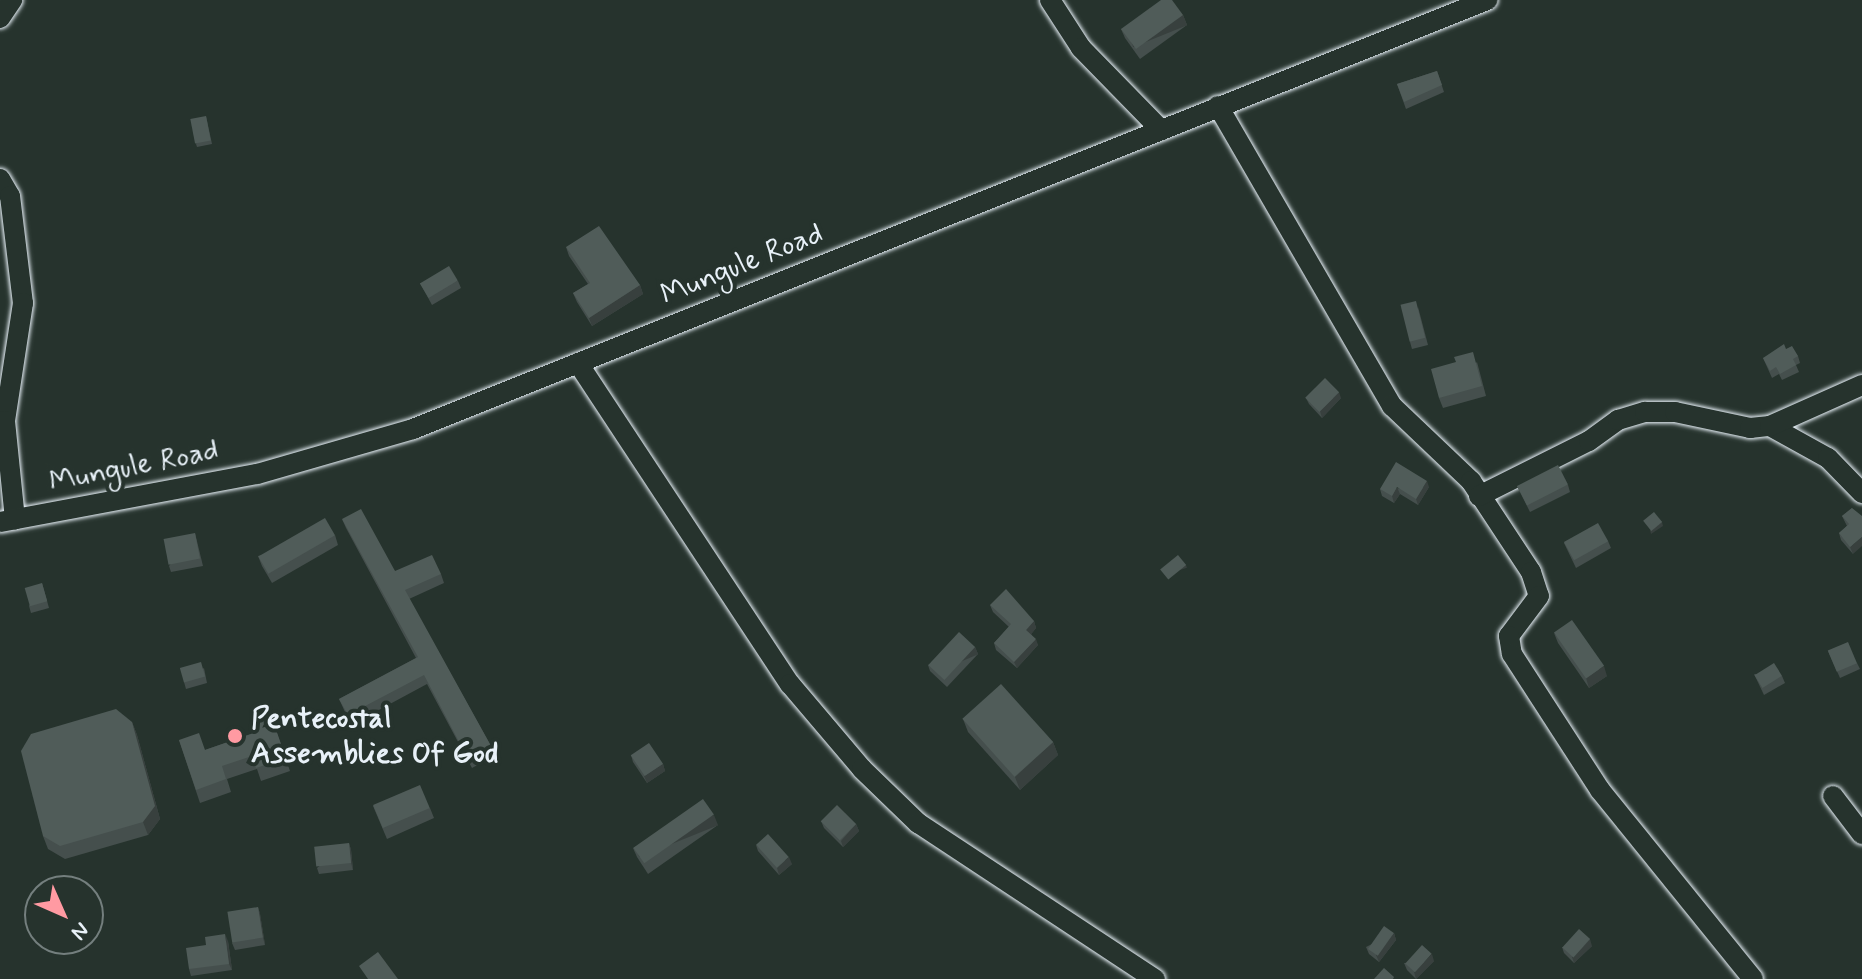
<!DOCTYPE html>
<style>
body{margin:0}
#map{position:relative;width:1862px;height:979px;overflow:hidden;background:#26332d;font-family:Mynerve,sans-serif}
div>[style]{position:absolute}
.roads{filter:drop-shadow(0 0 2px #e8f1f8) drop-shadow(0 0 2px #e8f1f8)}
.minor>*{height:20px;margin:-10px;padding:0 10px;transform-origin:10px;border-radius:10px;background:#26332d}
.wall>*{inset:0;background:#454f4d}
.shaded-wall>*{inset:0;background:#38403e;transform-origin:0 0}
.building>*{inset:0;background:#505c59;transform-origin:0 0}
.dots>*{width:22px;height:22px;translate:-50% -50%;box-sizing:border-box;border:4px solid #26332d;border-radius:50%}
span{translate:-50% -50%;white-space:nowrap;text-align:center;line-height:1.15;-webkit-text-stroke:8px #26332d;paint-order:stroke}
.street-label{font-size:30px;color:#e8f1f8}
.poi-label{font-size:30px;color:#e8f1f8;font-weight:700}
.left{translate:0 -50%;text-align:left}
.north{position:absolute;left:24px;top:875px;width:80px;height:80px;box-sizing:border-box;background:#26332d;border:2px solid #747f7e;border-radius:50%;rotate:135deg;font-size:22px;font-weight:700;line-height:32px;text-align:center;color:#e8f1f8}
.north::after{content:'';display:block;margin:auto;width:28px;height:36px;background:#ff9aa2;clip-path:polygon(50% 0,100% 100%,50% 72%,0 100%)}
</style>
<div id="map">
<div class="roads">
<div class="minor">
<div style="left:1050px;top:0;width:57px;rotate:57.1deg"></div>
<div style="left:1081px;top:48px;width:115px;rotate:45.7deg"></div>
<div style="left:0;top:18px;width:22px;rotate:-56deg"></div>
<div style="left:1218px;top:106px;width:347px;rotate:59.9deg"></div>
<div style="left:1392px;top:406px;width:109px;rotate:43.5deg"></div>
<div style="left:1471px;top:481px;width:109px;rotate:56.6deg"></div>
<div style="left:1531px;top:572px;width:25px;rotate:72deg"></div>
<div style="left:1539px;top:596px;width:50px;rotate:126.9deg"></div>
<div style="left:1509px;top:636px;width:18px;rotate:81deg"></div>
<div style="left:1512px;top:654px;width:162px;rotate:57.1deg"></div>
<div style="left:1600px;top:790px;width:243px;rotate:51deg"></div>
<div style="left:0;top:179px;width:20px;rotate:60deg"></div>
<div style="left:10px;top:196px;width:108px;rotate:83.1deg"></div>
<div style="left:23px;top:303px;width:119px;rotate:98.7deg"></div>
<div style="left:5px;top:421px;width:99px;rotate:84.2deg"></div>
<div style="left:578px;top:363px;width:385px;rotate:56.6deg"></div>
<div style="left:790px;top:684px;width:111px;rotate:49.7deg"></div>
<div style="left:862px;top:769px;width:78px;rotate:44deg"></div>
<div style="left:918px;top:823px;width:284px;rotate:33.4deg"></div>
<div style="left:1770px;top:426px;width:66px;rotate:28.9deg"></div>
<div style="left:1828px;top:458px;width:49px;rotate:45.8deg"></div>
<div style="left:1479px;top:496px;width:123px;rotate:-26.6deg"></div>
<div style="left:1589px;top:441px;width:36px;rotate:-36deg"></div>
<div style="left:1618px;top:420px;width:28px;rotate:-17deg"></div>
<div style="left:1645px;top:412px;width:30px"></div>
<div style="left:1675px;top:412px;width:77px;rotate:12deg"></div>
<div style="left:1750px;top:428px;width:20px;rotate:-6deg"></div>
<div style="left:1770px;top:426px;width:101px;rotate:-24deg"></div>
<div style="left:0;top:522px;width:261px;rotate:-10.6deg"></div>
<div style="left:257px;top:474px;width:162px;rotate:-16.1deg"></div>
<div style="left:413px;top:429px;width:1157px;rotate:-21.77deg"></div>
<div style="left:1833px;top:796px;width:48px;rotate:52.7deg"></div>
</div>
</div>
<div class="wall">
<div style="clip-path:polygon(1183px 15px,1187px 25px,1140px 59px,1125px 38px,1121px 29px)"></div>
<div style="clip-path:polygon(1437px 71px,1444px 92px,1406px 109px,1397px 84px)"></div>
<div style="clip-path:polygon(206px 116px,212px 144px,197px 147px,196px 144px)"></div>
<div style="clip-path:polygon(566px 247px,640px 285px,643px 294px,592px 326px,577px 302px,573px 293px,588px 284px,569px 256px)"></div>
<div style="clip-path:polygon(458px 281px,461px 288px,432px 305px,420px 283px)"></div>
<div style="clip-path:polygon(1418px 307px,1428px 345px,1412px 349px,1410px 342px)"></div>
<div style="clip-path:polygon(1786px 349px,1798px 356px,1800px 363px,1796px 365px,1799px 372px,1782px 380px,1779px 374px,1772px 378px,1763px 358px)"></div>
<div style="clip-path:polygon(1477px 362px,1486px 396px,1443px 408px,1439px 398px)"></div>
<div style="clip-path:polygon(1306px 398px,1341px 398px,1322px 418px,1309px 404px)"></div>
<div style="clip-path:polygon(1568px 485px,1570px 492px,1530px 512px,1517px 486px)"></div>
<div style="clip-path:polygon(1429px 487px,1418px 505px,1400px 494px,1394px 503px,1382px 496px,1380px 489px)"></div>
<div style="clip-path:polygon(1852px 508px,1853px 554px,1841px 540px,1839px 533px,1847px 526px,1842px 516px)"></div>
<div style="clip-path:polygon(342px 519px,395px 571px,441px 574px,444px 583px,409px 599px,491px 746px,494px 756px,472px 768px,427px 684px,351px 725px,339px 699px,416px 658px,346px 528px)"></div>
<div style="clip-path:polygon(195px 533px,203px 566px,171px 572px,169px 566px)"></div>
<div style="clip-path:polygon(335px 535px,338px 545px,272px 583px,262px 566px,258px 556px)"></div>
<div style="clip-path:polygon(1608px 541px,1611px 548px,1576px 568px,1564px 543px)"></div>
<div style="clip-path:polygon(42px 583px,49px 608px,31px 613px,29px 606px)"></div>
<div style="clip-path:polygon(990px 605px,1034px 621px,1036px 628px,1031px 634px,1038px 645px,1017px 668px,996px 650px,994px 643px,1009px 627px,993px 612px)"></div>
<div style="clip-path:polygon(1554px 633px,1607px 676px,1589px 688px,1558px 643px)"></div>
<div style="clip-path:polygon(975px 647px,978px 654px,947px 687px,930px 671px,928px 665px)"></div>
<div style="clip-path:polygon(1828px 651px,1857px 663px,1860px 669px,1840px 678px)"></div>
<div style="clip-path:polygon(204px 668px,207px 683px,186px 689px,184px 682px)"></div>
<div style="clip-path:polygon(1754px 674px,1782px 676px,1785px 683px,1764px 695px)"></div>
<div style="clip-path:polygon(269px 710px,290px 771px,261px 781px,257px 769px,227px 779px,231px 792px,200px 803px,179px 740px,205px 750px,257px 732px)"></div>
<div style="clip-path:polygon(963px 719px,1053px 742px,1058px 755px,1020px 790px,968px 732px)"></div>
<div style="clip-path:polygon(132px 722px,137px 735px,160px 819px,148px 835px,65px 859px,48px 849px,43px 836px)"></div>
<div style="clip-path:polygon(631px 755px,663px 764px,665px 771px,647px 783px,633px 762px)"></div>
<div style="clip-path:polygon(373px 806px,430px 808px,434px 818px,387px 839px)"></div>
<div style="clip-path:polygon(821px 821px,856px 824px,859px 831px,843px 847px,824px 828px)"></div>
<div style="clip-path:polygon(718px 825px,648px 874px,637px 857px,633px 848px)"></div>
<div style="clip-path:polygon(349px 843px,351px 850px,353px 870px,319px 874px,317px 868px)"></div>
<div style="clip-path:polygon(756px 845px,792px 864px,779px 875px,758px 851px)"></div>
<div style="clip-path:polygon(258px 907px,260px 914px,265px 945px,235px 950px,232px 943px)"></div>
<div style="clip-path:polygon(1394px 933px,1396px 940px,1379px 962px,1369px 954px,1366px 947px)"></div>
<div style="clip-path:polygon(228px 941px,232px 970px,191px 976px,189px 969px)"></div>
<div style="clip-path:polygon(1592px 946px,1574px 963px,1564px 953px,1562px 947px)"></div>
<div style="clip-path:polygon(1434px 961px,1416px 979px,1407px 970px,1404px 963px)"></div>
</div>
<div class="shaded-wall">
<div style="left:1183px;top:15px;width:11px;height:58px;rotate:68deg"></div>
<div style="clip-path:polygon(640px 285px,643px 294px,592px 326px,589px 318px)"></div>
<div style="clip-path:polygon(1339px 392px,1341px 398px,1322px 418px,1320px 411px)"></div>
<div style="clip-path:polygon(1427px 481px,1429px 487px,1418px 505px,1416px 499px)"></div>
<div style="clip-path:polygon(1397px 487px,1400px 494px,1394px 503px,1392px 496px)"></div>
<div style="clip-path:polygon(1662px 522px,1663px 526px,1651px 534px,1650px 530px)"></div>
<div style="clip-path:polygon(1862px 537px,1862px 546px,1853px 554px,1850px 547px)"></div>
<div style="left:1186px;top:565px;width:3px;height:22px;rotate:72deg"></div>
<div style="clip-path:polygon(1034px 621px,1036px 628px,1029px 637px,1026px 630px)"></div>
<div style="clip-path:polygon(1036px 639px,1038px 645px,1017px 668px,1014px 662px)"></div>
<div style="left:975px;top:647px;width:8px;height:45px;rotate:67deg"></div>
<div style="clip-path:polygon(1604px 666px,1607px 676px,1589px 688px,1586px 678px)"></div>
<div style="clip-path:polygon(132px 722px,137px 735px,160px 819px,148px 835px,143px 822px)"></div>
<div style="clip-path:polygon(1053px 742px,1058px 755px,1020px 790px,1015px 777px)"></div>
<div style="clip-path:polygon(663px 764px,665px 771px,647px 783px,644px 776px)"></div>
<div style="left:714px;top:815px;width:11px;height:85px;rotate:68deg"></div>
<div style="clip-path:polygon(856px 824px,859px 831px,843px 847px,841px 841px)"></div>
<div style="clip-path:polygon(349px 843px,351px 850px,353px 870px,351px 863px)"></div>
<div style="clip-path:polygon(789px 857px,792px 864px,779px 875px,777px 868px)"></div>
<div style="clip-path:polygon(258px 907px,260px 914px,265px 945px,263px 938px)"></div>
<div style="clip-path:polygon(1394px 933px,1396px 940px,1379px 962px,1376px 955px)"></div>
<div style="clip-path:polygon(225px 934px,228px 941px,232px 970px,229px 964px)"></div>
<div style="clip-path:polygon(1590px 939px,1592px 946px,1574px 963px,1572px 957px)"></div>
<div style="clip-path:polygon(1432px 954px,1434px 961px,1416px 979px,1414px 972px)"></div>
</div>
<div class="building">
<div style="clip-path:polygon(1161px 0,1172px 0,1183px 15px,1136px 49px,1121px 29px)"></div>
<div style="clip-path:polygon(1437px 71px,1442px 85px,1404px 102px,1397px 84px)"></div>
<div style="left:206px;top:116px;width:25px;height:16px;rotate:79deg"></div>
<div style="clip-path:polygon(599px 226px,640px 285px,589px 318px,573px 293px,590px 283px,566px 247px)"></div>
<div style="left:449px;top:266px;width:17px;height:34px;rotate:59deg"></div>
<div style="left:1416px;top:301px;width:38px;height:16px;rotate:76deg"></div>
<div style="clip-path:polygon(1784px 344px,1786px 349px,1792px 346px,1798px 356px,1793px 359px,1796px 365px,1780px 374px,1776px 367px,1770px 371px,1763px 358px)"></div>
<div style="clip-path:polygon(1473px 352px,1482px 386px,1439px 398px,1431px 369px,1456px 362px,1454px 357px)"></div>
<div style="left:1325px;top:378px;width:20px;height:28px;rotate:45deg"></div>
<div style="clip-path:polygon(1396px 462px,1427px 481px,1416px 499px,1397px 487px,1392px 496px,1380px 489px)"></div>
<div style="left:1558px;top:465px;width:22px;height:46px;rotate:63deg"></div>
<div style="clip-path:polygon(1852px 508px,1862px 516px,1862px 537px,1850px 547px,1839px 533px,1849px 524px,1842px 516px)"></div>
<div style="clip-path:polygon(361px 509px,395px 571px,432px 555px,441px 574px,405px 590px,491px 746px,468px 759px,424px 675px,348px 715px,339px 699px,418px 657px,342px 519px)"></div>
<div style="left:1654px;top:512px;width:13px;height:14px;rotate:51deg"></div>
<div style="left:325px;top:518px;width:20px;height:77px;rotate:60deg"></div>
<div style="left:1598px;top:523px;width:21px;height:39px;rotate:61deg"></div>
<div style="left:195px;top:533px;width:26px;height:32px;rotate:79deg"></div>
<div style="left:1178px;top:555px;width:13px;height:23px;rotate:51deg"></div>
<div style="left:42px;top:583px;width:19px;height:18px;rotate:74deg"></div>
<div style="clip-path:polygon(1006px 589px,1034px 621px,1026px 630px,1036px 639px,1014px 662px,994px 643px,1011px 624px,990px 605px)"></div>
<div style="left:1572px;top:620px;width:56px;height:22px;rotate:55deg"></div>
<div style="left:959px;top:632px;width:22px;height:45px;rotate:43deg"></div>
<div style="left:1848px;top:642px;width:23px;height:22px;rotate:67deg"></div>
<div style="left:201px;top:662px;width:15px;height:22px;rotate:74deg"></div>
<div style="left:1774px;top:663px;width:15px;height:23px;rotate:58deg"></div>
<div style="left:1001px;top:684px;width:78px;height:52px;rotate:48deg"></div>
<div style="clip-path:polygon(116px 709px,132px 722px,155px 806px,143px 822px,60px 846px,43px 836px,21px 751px,31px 734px)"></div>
<div style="clip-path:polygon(269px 710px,286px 758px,256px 768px,252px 756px,222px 766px,226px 779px,196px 790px,179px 740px,199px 733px,205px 750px,257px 732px,251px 716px)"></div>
<div style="left:649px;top:743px;width:25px;height:22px;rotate:56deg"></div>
<div style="left:420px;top:785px;width:25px;height:51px;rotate:67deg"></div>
<div style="left:703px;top:799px;width:19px;height:85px;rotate:55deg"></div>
<div style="left:837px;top:805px;width:27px;height:23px;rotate:45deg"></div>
<div style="left:768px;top:834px;width:31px;height:16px;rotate:48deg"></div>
<div style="left:349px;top:843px;width:20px;height:35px;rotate:84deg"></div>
<div style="left:258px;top:907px;width:31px;height:31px;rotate:81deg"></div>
<div style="left:1384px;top:926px;width:12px;height:28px;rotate:35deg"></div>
<div style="left:1579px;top:929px;width:15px;height:25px;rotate:42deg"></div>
<div style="clip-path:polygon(225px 934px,229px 964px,189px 969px,186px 948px,206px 945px,205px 937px)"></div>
<div style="left:1422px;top:945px;width:13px;height:25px;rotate:42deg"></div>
<div style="clip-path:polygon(378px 952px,398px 979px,368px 979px,359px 966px)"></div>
<div style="clip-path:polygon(1384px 968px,1394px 977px,1393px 979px,1374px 979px)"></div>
</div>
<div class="dots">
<div style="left:235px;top:736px;background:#ff9aa2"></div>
</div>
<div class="street-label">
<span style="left:742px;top:265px;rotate:-22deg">Mungule Road</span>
<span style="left:134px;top:467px;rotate:-11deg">Mungule Road</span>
</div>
<div class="poi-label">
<span class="left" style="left:251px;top:736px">Pentecostal<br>Assemblies Of God</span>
</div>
<div class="north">N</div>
</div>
